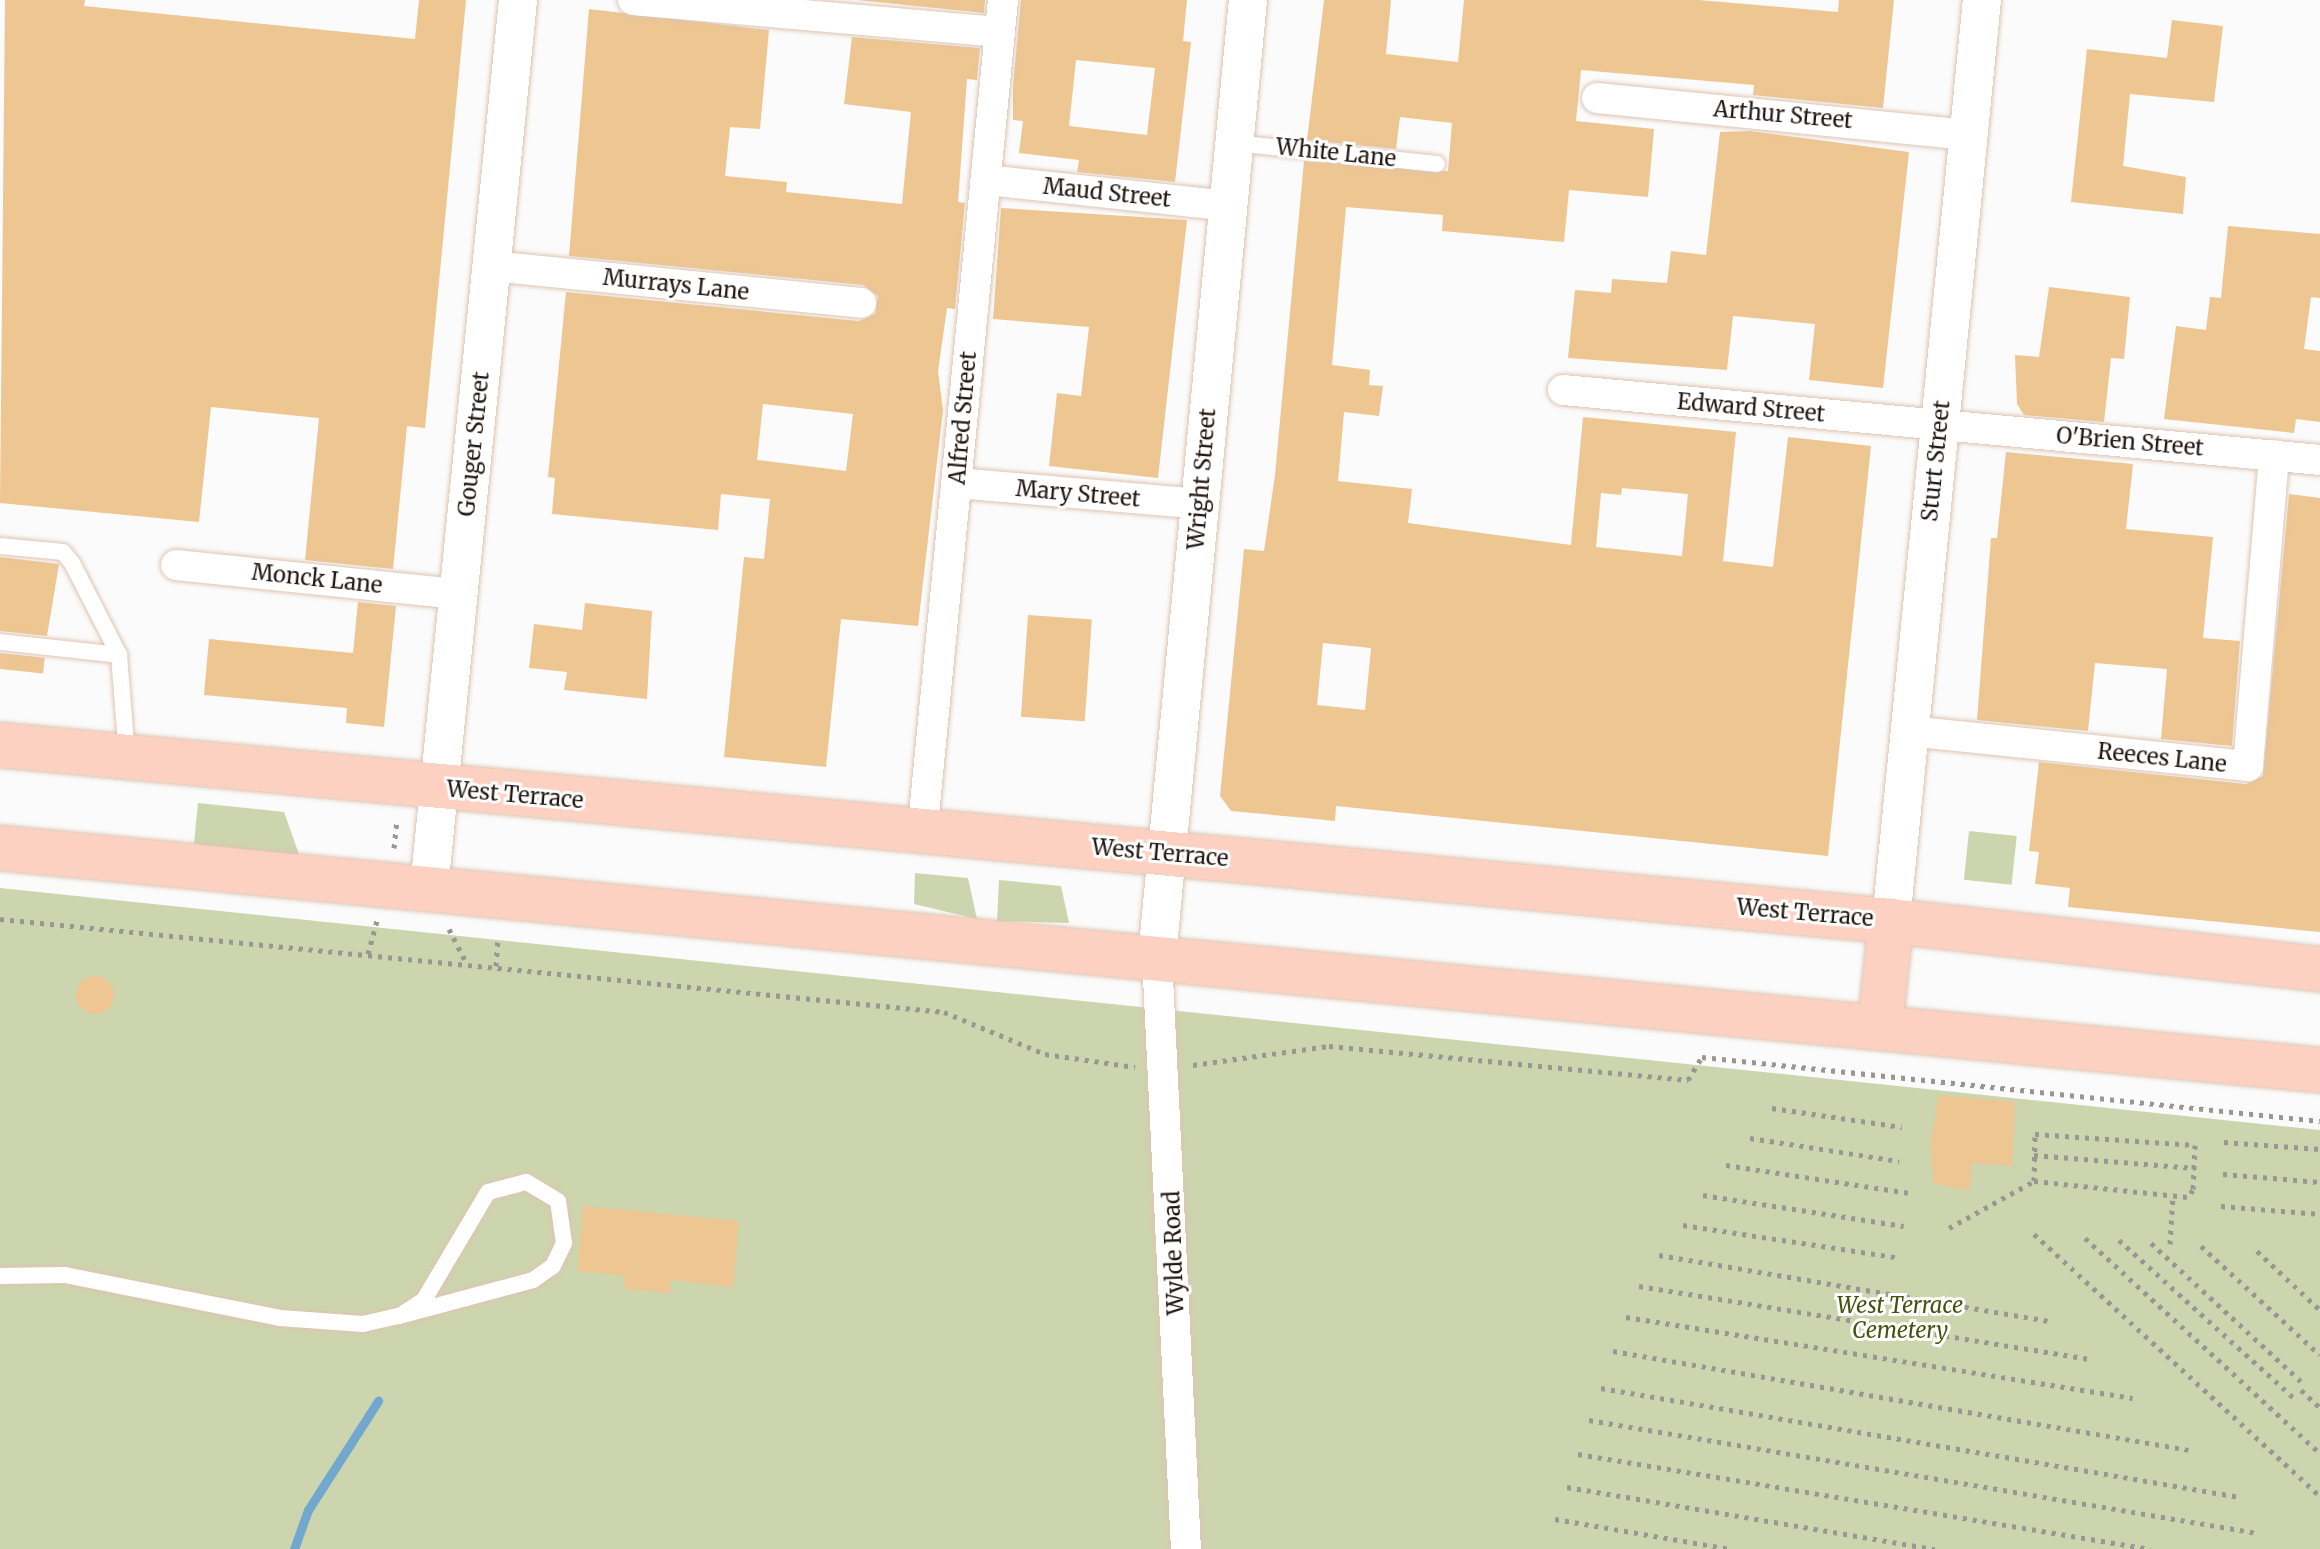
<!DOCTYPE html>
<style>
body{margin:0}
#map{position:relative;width:2320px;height:1549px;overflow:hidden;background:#fbfbfb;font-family:Merriweather,serif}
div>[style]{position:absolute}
.green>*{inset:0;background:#cdd5ae;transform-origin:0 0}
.stream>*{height:9px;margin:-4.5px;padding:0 4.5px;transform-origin:4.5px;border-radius:4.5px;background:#72a7ce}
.building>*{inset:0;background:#edc692;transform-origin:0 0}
.round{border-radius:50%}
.path>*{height:5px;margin-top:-2.5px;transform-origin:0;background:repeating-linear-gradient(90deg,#9a9693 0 4px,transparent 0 10px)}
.roads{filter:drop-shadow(0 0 2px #ddc4b1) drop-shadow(0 0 2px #ddc4b1)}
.service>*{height:16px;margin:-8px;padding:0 8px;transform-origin:8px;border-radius:8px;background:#fff}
.minor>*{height:30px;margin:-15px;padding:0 15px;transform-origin:15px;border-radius:15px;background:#fff}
.tertiary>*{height:38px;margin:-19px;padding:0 19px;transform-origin:19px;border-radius:19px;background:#fff}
.primary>*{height:44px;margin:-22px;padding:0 22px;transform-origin:22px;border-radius:22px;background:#fcd1c2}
span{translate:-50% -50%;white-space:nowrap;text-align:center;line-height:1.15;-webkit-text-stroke:6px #fff;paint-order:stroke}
.street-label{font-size:22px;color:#201711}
.park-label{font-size:22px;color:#48520e;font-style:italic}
</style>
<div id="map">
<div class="green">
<div style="clip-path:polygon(198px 803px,284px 812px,300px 857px,194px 844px)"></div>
<div style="left:1969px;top:831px;width:48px;height:49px;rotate:6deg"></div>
<div style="clip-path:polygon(915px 873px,968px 878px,977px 919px,914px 904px)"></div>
<div style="clip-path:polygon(999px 880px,1061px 886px,1069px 923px,997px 921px)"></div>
<div style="clip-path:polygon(0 888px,2320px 1130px,2320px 1549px,0 1549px)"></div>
</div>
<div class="stream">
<div style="left:294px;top:1549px;width:41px;rotate:-70.3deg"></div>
<div style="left:308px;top:1510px;width:130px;rotate:-57.3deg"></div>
</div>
<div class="building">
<div style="clip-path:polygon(5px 0,85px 0,84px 6px,415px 39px,419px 0,466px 0,425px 428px,407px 426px,393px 569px,305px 560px,319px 418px,211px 407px,199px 522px,0 503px)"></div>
<div style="clip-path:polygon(857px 0,985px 0,984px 13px)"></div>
<div style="clip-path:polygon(evenodd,1021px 0,1187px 0,1183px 41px,1191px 42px,1175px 182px,1077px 172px,1079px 160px,1019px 153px,1023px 121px,1013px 120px,1013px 85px,1021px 0,1076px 60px,1155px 68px,1147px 135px,1069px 126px,1076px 60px)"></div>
<div style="clip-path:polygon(evenodd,1324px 0,1391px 0,1386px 54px,1458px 62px,1464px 0,1699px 0,1838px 12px,1839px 0,1894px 0,1883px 108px,1753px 95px,1754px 85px,1581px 70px,1576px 121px,1654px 129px,1648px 197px,1569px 190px,1564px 242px,1442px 231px,1443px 215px,1346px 207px,1332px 365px,1370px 370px,1369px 385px,1383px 386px,1379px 416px,1344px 412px,1338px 481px,1412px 489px,1408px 523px,1571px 545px,1583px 417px,1736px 432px,1723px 561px,1773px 567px,1788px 437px,1871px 446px,1828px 856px,1336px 806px,1335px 821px,1306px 818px,1231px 811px,1220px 796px,1244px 549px,1264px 551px,1275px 475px,1304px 161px,1448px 171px,1452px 123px,1400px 117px,1396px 149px,1307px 140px,1324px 0,1622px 488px,1688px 494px,1682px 556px,1596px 547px,1601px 493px,1621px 495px,1622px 488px,1324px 0,1323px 643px,1371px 648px,1365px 710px,1317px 705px,1323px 643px)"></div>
<div style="clip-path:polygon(evenodd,589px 9px,769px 30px,760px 129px,730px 127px,725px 176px,787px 182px,786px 192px,902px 204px,911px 112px,844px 104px,852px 37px,980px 48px,977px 80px,967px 79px,958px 202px,965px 203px,955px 309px,947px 308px,938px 371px,943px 410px,918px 626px,841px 619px,826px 767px,724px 757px,744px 557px,764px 559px,770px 499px,721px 494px,718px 530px,552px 514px,555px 478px,548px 477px,566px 292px,859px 321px,875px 314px,878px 296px,863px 285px,569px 256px,589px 9px,763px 404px,853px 414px,846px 471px,757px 460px,763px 404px)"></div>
<div style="clip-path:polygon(2172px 20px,2223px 26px,2214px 102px,2130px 94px,2123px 166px,2186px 177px,2183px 214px,2071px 202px,2087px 49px,2167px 58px)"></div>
<div style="clip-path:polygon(1750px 131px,1909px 152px,1883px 388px,1809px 380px,1815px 324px,1733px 316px,1727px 370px,1568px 358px,1575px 290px,1611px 293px,1612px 279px,1667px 283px,1671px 251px,1706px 255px,1720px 132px)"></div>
<div style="clip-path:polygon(1001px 208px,1187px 220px,1158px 478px,1049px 466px,1057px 393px,1081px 396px,1089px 327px,993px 319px)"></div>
<div style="clip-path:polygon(2228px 226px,2320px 234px,2320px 298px,2311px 297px,2304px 349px,2320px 351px,2320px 422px,2296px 419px,2294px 433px,2164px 419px,2176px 326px,2206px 330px,2210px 297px,2221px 298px)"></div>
<div style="clip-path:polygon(2049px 287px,2130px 297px,2124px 359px,2111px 358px,2104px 422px,2024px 415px,2017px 404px,2015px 355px,2039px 357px)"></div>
<div style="clip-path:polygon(2006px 452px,2133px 464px,2126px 529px,2213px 537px,2203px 638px,2240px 641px,2232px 746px,2161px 739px,2167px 669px,2095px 663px,2088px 731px,1977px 720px,1991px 538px,1997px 538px)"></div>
<div style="clip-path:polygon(2289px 494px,2320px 498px,2320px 932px,2068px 907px,2070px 888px,2035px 884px,2039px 852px,2029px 851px,2039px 762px,2246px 784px,2263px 776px)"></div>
<div style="clip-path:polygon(0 557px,59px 564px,47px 636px,0 631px)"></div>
<div style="clip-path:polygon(358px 602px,396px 606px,384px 727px,346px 723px,347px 708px,204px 695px,209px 639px,353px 653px)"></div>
<div style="clip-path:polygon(585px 603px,652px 611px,647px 699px,564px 690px,567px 672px,529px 668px,534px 624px,582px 630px)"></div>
<div style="left:1028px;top:615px;width:64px;height:102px;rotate:4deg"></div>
<div style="left:0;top:653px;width:45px;height:16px;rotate:6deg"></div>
<div class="round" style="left:76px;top:976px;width:38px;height:38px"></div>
<div style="clip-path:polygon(1939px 1095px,2015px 1102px,2012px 1166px,1972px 1163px,1970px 1190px,1934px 1184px,1930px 1145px)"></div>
<div style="clip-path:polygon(583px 1206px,739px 1221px,733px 1287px,671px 1280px,670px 1293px,624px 1289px,625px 1276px,577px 1271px)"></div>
</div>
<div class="path">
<div style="left:394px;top:848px;width:29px;rotate:-84deg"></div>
<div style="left:0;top:919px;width:949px;rotate:5.63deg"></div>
<div style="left:944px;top:1012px;width:109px;rotate:22.6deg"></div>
<div style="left:1045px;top:1054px;width:91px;rotate:8.2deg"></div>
<div style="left:449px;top:929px;width:38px;rotate:63deg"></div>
<div style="left:368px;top:954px;width:35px;rotate:-75deg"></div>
<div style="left:496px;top:966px;width:29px;rotate:-86deg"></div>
<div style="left:1193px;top:1065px;width:137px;rotate:-8deg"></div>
<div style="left:1329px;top:1046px;width:361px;rotate:5.4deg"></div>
<div style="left:1688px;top:1080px;width:27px;rotate:-59deg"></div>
<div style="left:1702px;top:1057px;width:621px;rotate:5.91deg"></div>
<div style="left:1772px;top:1108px;width:131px;rotate:8.3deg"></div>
<div style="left:2035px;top:1134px;width:160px;rotate:3.9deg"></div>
<div style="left:2195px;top:1145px;width:45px;rotate:92.5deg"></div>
<div style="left:2193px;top:1190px;width:9px;rotate:131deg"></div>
<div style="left:2187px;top:1197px;width:154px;rotate:-174deg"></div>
<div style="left:2034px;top:1181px;width:47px;rotate:-88.8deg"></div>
<div style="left:1750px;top:1138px;width:151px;rotate:8.8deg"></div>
<div style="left:2224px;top:1142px;width:96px;rotate:4.2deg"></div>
<div style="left:2034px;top:1155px;width:161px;rotate:4.6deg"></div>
<div style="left:1726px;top:1165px;width:184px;rotate:8.7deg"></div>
<div style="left:2223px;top:1174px;width:97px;rotate:4.7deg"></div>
<div style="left:1703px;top:1195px;width:203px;rotate:8.8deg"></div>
<div style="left:2221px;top:1206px;width:99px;rotate:4.6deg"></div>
<div style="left:1683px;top:1225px;width:220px;rotate:8.6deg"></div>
<div style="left:1949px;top:1228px;width:97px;rotate:-28.9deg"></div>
<div style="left:2034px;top:1234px;width:388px;rotate:42.5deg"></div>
<div style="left:2085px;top:1238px;width:319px;rotate:42.5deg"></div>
<div style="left:2119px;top:1240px;width:239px;rotate:42.1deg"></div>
<div style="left:2151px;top:1243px;width:208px;rotate:42.7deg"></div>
<div style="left:2170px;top:1244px;width:49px;rotate:-86.5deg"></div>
<div style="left:2201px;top:1246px;width:161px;rotate:42.5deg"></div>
<div style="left:2257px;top:1251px;width:86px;rotate:43.1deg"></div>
<div style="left:1659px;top:1255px;width:397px;rotate:9.6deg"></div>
<div style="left:1639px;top:1286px;width:458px;rotate:9.2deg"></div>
<div style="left:1626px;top:1317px;width:513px;rotate:9.08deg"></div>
<div style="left:1613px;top:1351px;width:584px;rotate:9.75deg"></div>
<div style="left:1601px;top:1388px;width:648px;rotate:9.68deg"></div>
<div style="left:2301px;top:1390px;width:26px;rotate:43deg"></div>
<div style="left:1589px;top:1420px;width:677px;rotate:9.6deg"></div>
<div style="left:1578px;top:1454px;width:580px;rotate:9.43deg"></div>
<div style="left:1567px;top:1487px;width:373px;rotate:9.6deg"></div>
<div style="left:1555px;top:1519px;width:179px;rotate:9.7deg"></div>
</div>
<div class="roads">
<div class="service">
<div style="left:1234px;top:143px;width:204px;rotate:5.9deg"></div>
<div style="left:0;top:546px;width:63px;rotate:5.4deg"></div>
<div style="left:63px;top:552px;width:14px;rotate:51deg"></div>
<div style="left:72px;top:563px;width:103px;rotate:62.9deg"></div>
<div style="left:119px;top:655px;width:101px;rotate:85.5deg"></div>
<div style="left:0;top:642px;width:120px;rotate:6.2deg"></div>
<div style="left:0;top:1276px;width:65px;rotate:-0.9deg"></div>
<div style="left:65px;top:1275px;width:219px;rotate:11.3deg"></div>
<div style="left:280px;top:1318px;width:83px;rotate:4.1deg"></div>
<div style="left:363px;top:1324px;width:37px;rotate:-13deg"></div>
<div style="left:399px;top:1316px;width:139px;rotate:-15deg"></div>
<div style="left:533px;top:1280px;width:24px;rotate:-35deg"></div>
<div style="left:553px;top:1266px;width:25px;rotate:-64deg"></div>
<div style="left:564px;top:1243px;width:42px;rotate:-98.1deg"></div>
<div style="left:558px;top:1201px;width:37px;rotate:-149deg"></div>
<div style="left:526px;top:1182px;width:39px;rotate:165deg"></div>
<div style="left:488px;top:1192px;width:126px;rotate:120.7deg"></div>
<div style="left:424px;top:1300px;width:30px;rotate:147deg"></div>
</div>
<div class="minor">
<div style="left:633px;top:0;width:368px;rotate:5deg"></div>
<div style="left:1597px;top:98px;width:373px;rotate:5.7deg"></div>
<div style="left:986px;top:180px;width:243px;rotate:6.1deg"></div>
<div style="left:491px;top:266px;width:372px;rotate:5.7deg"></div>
<div style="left:1563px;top:390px;width:760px;rotate:5.28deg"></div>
<div style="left:957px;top:483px;width:244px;rotate:4.9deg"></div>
<div style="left:176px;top:565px;width:283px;rotate:5.9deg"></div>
<div style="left:1909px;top:731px;width:341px;rotate:5.9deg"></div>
<div style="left:2248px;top:766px;width:312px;rotate:-85.2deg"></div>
<div style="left:922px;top:835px;width:839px;rotate:-84.46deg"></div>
<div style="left:1157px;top:957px;width:593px;rotate:87.2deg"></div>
</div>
<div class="tertiary">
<div style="left:429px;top:889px;width:893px;rotate:-84.28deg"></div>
<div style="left:1891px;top:921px;width:925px;rotate:-84.36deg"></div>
<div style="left:1157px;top:957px;width:961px;rotate:-84.57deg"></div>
</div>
<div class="primary">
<div style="left:0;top:745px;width:1899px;rotate:5.32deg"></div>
<div style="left:1891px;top:921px;width:432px;rotate:6.4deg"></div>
<div style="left:0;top:848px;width:2331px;rotate:5.47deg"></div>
<div style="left:1880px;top:1026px;width:106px;rotate:-84deg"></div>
</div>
</div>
<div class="street-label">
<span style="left:1783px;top:115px;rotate:5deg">Arthur Street</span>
<span style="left:1336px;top:153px;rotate:6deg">White Lane</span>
<span style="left:1107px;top:193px;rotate:6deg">Maud Street</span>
<span style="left:676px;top:285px;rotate:6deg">Murrays Lane</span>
<span style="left:1751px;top:408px;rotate:5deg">Edward Street</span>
<span style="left:963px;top:418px;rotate:-85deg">Alfred Street</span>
<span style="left:2130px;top:442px;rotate:5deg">O'Brien Street</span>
<span style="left:474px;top:444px;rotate:-84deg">Gouger Street</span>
<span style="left:1936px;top:461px;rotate:-84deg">Sturt Street</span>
<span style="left:1202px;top:479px;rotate:-85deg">Wright Street</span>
<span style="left:1078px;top:494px;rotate:5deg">Mary Street</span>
<span style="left:317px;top:579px;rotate:6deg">Monck Lane</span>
<span style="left:2162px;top:758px;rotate:6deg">Reeces Lane</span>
<span style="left:515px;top:795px;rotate:5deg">West Terrace</span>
<span style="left:1160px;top:853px;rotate:5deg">West Terrace</span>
<span style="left:1805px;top:913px;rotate:5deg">West Terrace</span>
<span style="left:1174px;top:1253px;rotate:-92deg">Wylde Road</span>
</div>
<div class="park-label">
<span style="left:1900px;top:1318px">West Terrace<br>Cemetery</span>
</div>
</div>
